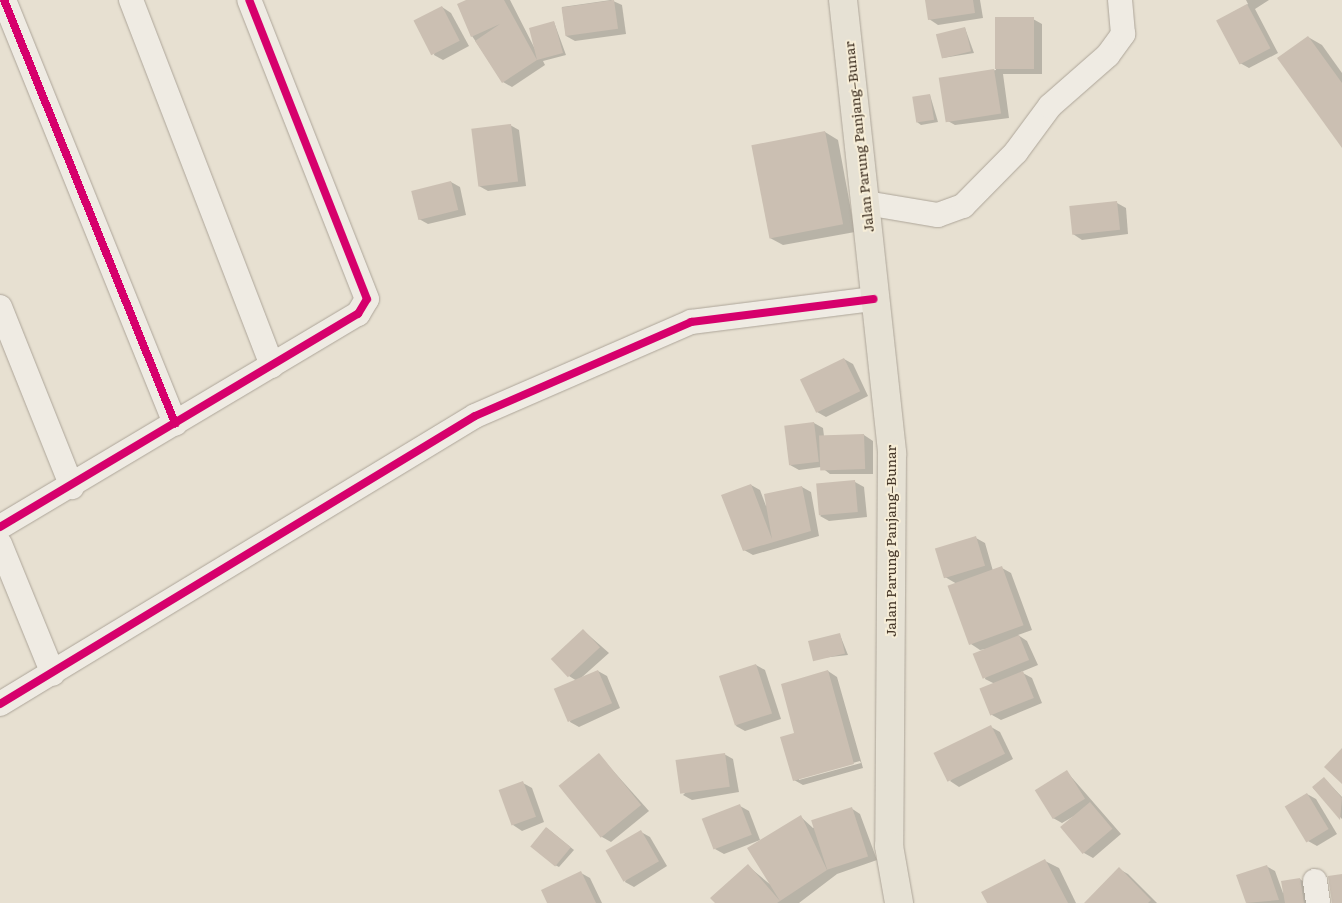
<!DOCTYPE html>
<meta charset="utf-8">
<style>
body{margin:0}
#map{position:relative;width:1342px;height:903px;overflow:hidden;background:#e7e0d1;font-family:Literata,serif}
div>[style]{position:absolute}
.shadow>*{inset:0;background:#0003}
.building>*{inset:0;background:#cbbfb2;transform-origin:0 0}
.roads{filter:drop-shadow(0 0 1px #ada599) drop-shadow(0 0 1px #ada599)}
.minor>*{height:24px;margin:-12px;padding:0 12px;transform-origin:12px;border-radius:12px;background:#efebe3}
.primary>*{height:28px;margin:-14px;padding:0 14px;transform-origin:14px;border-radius:14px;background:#e6e1d4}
.cycleway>*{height:8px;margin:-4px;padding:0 4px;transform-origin:4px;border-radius:4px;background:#d6006c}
span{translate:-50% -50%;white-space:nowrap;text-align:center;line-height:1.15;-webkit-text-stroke:4px #f7eed8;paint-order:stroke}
.street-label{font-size:14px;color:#3d2e20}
</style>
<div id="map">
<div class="shadow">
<div style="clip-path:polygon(469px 0,510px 0,535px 49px,554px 22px,566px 55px,543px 61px,545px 65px,512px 87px,503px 82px,472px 36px)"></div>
<div style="clip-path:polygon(611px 0,622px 5px,626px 34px,575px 41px,566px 36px,562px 7px)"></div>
<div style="clip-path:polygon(926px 0,980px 0,983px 18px,938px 25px,929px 19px)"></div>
<div style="clip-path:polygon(1246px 0,1269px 0,1255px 9px,1278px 53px,1249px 68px,1240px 63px,1217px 21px,1248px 4px)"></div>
<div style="clip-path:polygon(442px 7px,451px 13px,469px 46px,443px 60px,434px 55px)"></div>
<div style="clip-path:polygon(996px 19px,1033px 19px,1042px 24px,1042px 74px,1003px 74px,1009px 118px,955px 125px,946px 120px,940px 79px,996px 70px)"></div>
<div style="clip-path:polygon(965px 28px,974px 53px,943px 58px)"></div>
<div style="clip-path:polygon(1308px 37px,1322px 45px,1342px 73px,1342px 146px)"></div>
<div style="clip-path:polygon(930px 95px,938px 122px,921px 125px,917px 122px)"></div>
<div style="clip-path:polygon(510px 125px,519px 130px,526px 186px,488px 191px,479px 186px)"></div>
<div style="clip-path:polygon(825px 132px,838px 140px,855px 232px,783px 245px,770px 238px)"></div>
<div style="clip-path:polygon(451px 182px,460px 187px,466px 215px,428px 224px,419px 219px)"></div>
<div style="clip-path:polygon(1117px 203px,1126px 208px,1128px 234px,1082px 240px,1073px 234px)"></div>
<div style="clip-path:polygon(844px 359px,853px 364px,868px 396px,826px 417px,817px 412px,802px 380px)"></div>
<div style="clip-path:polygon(814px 423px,823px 428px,824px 436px,864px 435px,873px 441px,873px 474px,830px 474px,821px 467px,799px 470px,790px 465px)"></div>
<div style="clip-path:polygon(855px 482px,864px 487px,867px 517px,829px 521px,820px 516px)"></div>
<div style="clip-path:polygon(751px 485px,760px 490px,766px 506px,802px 487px,811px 492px,819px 536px,753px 555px,744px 550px)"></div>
<div style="clip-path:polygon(976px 538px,985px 543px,993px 571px,1002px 568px,1011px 573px,1032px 630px,1018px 635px,1027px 641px,1038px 665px,1021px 672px,1032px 678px,1042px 703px,1001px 720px,992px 715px,995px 684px,985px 679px,991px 648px,980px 650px,971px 644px,957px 584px,945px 577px)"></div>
<div style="clip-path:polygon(584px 631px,609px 653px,581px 678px,598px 671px,607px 676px,620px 708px,579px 727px,570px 722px,577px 681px,569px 676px)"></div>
<div style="clip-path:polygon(840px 635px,848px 655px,813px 659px)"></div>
<div style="clip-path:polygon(756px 665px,765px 670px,781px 719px,745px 731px,736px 726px)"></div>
<div style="clip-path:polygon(evenodd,828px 671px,837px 677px,863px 768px,803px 785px,794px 780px,828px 671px,860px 761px,861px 763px,799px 780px,799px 778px,860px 761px)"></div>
<div style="clip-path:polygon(991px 727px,1000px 732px,1013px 759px,959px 787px,950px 781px)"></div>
<div style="clip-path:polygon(724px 754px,733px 759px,739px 792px,692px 800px,683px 795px)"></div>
<div style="clip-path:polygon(599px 755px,649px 811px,611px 842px,602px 837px)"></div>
<div style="clip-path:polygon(1067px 772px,1121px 834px,1093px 858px,1084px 853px,1074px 816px,1062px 823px,1053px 818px)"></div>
<div style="clip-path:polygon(1324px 778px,1342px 797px,1342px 819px,1313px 788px)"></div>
<div style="clip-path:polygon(523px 783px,532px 788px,544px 822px,522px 831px,513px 825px)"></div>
<div style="clip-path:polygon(1307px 794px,1316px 799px,1337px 834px,1317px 846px,1308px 841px)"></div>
<div style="clip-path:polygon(740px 806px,749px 811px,760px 840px,724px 854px,715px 849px)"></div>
<div style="clip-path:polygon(851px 808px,860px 814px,877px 860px,837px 874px,799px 903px,717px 903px,748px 866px,772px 886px,801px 817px,813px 828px)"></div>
<div style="clip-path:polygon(547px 828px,574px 850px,559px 867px,555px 865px)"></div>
<div style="clip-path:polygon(641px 832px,650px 837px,667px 866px,634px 887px,625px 882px)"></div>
<div style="clip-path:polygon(1045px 861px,1059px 868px,1076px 903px,988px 903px)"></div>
<div style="clip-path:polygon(1266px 866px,1275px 871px,1283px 893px,1300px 879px,1304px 882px,1307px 903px,1247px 903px,1238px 876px)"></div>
<div style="clip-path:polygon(1119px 869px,1128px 874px,1157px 903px,1086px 903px)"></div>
<div style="clip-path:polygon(581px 873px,590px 878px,602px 903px,548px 903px)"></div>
</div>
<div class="building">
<div style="clip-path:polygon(466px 0,504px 0,537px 60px,529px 28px,554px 21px,563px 53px,537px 60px,502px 83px,475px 41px,500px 24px,471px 37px,457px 4px)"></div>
<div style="left:614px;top:0;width:29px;height:53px;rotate:82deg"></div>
<div style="clip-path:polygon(925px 0,973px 0,975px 13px,928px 20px)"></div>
<div style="left:1247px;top:4px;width:50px;height:35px;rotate:62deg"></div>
<div style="left:442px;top:6px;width:39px;height:32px;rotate:63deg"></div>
<div style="left:995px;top:17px;width:39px;height:52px"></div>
<div style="left:965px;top:27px;width:25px;height:30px;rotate:76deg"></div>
<div style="clip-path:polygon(1308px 36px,1342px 83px,1342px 148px,1277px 58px)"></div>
<div style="left:994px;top:69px;width:45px;height:56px;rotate:81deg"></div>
<div style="left:930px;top:94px;width:26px;height:18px;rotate:81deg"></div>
<div style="left:511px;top:124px;width:58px;height:40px;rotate:83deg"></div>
<div style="left:825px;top:131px;width:95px;height:75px;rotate:79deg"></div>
<div style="left:451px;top:181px;width:30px;height:41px;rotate:76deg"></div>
<div style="left:1117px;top:201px;width:29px;height:48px;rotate:84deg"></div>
<div style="left:844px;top:358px;width:37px;height:49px;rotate:64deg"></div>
<div style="left:814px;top:422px;width:40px;height:30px;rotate:83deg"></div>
<div style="left:864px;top:434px;width:35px;height:45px;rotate:88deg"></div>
<div style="left:855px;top:480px;width:32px;height:39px;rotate:85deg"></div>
<div style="clip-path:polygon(751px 484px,772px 539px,764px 494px,802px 486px,811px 531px,743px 551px,721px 495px)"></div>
<div style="left:976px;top:536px;width:31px;height:43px;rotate:73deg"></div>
<div style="left:1002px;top:566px;width:63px;height:58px;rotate:70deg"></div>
<div style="left:583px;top:629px;width:25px;height:44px;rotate:47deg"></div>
<div style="left:840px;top:633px;width:21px;height:33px;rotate:76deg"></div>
<div style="left:1019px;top:635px;width:27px;height:50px;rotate:68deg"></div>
<div style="left:756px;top:664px;width:52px;height:39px;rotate:72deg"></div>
<div style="left:598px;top:670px;width:36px;height:48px;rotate:67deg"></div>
<div style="clip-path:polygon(828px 670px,854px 764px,793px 781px,780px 737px,794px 733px,781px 684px)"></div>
<div style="left:1023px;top:671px;width:29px;height:47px;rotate:68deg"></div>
<div style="left:991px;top:725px;width:32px;height:64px;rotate:64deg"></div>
<div style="clip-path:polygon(1342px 748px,1342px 784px,1324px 767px)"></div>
<div style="left:599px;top:753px;width:67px;height:52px;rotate:51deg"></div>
<div style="left:725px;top:753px;width:34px;height:50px;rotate:82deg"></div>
<div style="left:1067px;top:770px;width:34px;height:38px;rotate:58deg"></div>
<div style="clip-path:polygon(1324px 777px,1342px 798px,1340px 820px,1312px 787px)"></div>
<div style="left:523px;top:781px;width:38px;height:26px;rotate:70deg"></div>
<div style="left:1307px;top:793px;width:42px;height:26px;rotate:59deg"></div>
<div style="left:1090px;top:802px;width:35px;height:39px;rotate:50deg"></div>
<div style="left:740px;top:804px;width:33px;height:41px;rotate:69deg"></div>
<div style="left:852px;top:807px;width:52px;height:43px;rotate:72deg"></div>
<div style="clip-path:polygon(801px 815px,827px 870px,777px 903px,715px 903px,710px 898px,748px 864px,780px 901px,747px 848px)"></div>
<div style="left:546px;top:827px;width:32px;height:25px;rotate:39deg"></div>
<div style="left:641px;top:830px;width:36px;height:41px;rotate:60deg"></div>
<div style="clip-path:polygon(1045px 859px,1068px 903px,987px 903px,981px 892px)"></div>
<div style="clip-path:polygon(1267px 865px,1279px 900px,1246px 903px,1236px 875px)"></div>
<div style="clip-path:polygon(1119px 867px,1151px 900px,1148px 903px,1084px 903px)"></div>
<div style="clip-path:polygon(581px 871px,596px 903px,547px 903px,541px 890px)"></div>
<div style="clip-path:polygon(1342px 874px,1342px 903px,1332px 903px,1328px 876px)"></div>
<div style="clip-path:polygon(1300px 878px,1304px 903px,1285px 903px,1281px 881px)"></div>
</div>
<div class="roads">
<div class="minor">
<div style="left:4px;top:0;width:457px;rotate:68deg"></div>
<div style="left:131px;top:0;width:392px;rotate:68.9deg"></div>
<div style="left:866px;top:203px;width:73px;rotate:9.5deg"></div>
<div style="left:938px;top:215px;width:27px;rotate:-20deg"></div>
<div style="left:963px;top:206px;width:76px;rotate:-45.5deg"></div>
<div style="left:1016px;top:152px;width:57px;rotate:-53.5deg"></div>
<div style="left:1050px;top:106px;width:77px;rotate:-41.3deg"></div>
<div style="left:1108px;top:55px;width:26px;rotate:-54deg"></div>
<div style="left:1123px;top:34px;width:34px;rotate:-95deg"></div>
<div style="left:0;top:307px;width:194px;rotate:68.2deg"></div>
<div style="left:0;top:527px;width:417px;rotate:-30.8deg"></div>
<div style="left:358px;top:314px;width:17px;rotate:-59deg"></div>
<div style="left:367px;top:299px;width:321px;rotate:-111.5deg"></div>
<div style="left:0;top:544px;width:140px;rotate:67.8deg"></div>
<div style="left:0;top:704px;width:555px;rotate:-31.23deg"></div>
<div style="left:475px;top:416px;width:236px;rotate:-23.5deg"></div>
<div style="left:691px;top:322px;width:184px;rotate:-7.2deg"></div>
<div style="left:1315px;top:881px;width:22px;rotate:82deg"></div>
</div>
<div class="primary">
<div style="left:843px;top:0;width:456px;rotate:83.8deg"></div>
<div style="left:892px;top:453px;width:393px;rotate:90.4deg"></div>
<div style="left:889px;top:846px;width:58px;rotate:80deg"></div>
</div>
</div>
<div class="cycleway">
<div style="left:4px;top:0;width:457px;rotate:68deg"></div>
<div style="left:0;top:527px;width:417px;rotate:-30.8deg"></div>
<div style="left:358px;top:314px;width:17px;rotate:-59deg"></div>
<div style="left:367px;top:299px;width:321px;rotate:-111.5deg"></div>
<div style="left:0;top:704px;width:555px;rotate:-31.23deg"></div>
<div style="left:475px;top:416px;width:236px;rotate:-23.5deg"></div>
<div style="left:691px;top:322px;width:184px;rotate:-7.2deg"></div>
</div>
<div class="street-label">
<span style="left:858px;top:137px;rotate:-96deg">Jalan Parung Panjang–Bunar</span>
<span style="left:890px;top:541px;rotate:-90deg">Jalan Parung Panjang–Bunar</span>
</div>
</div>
